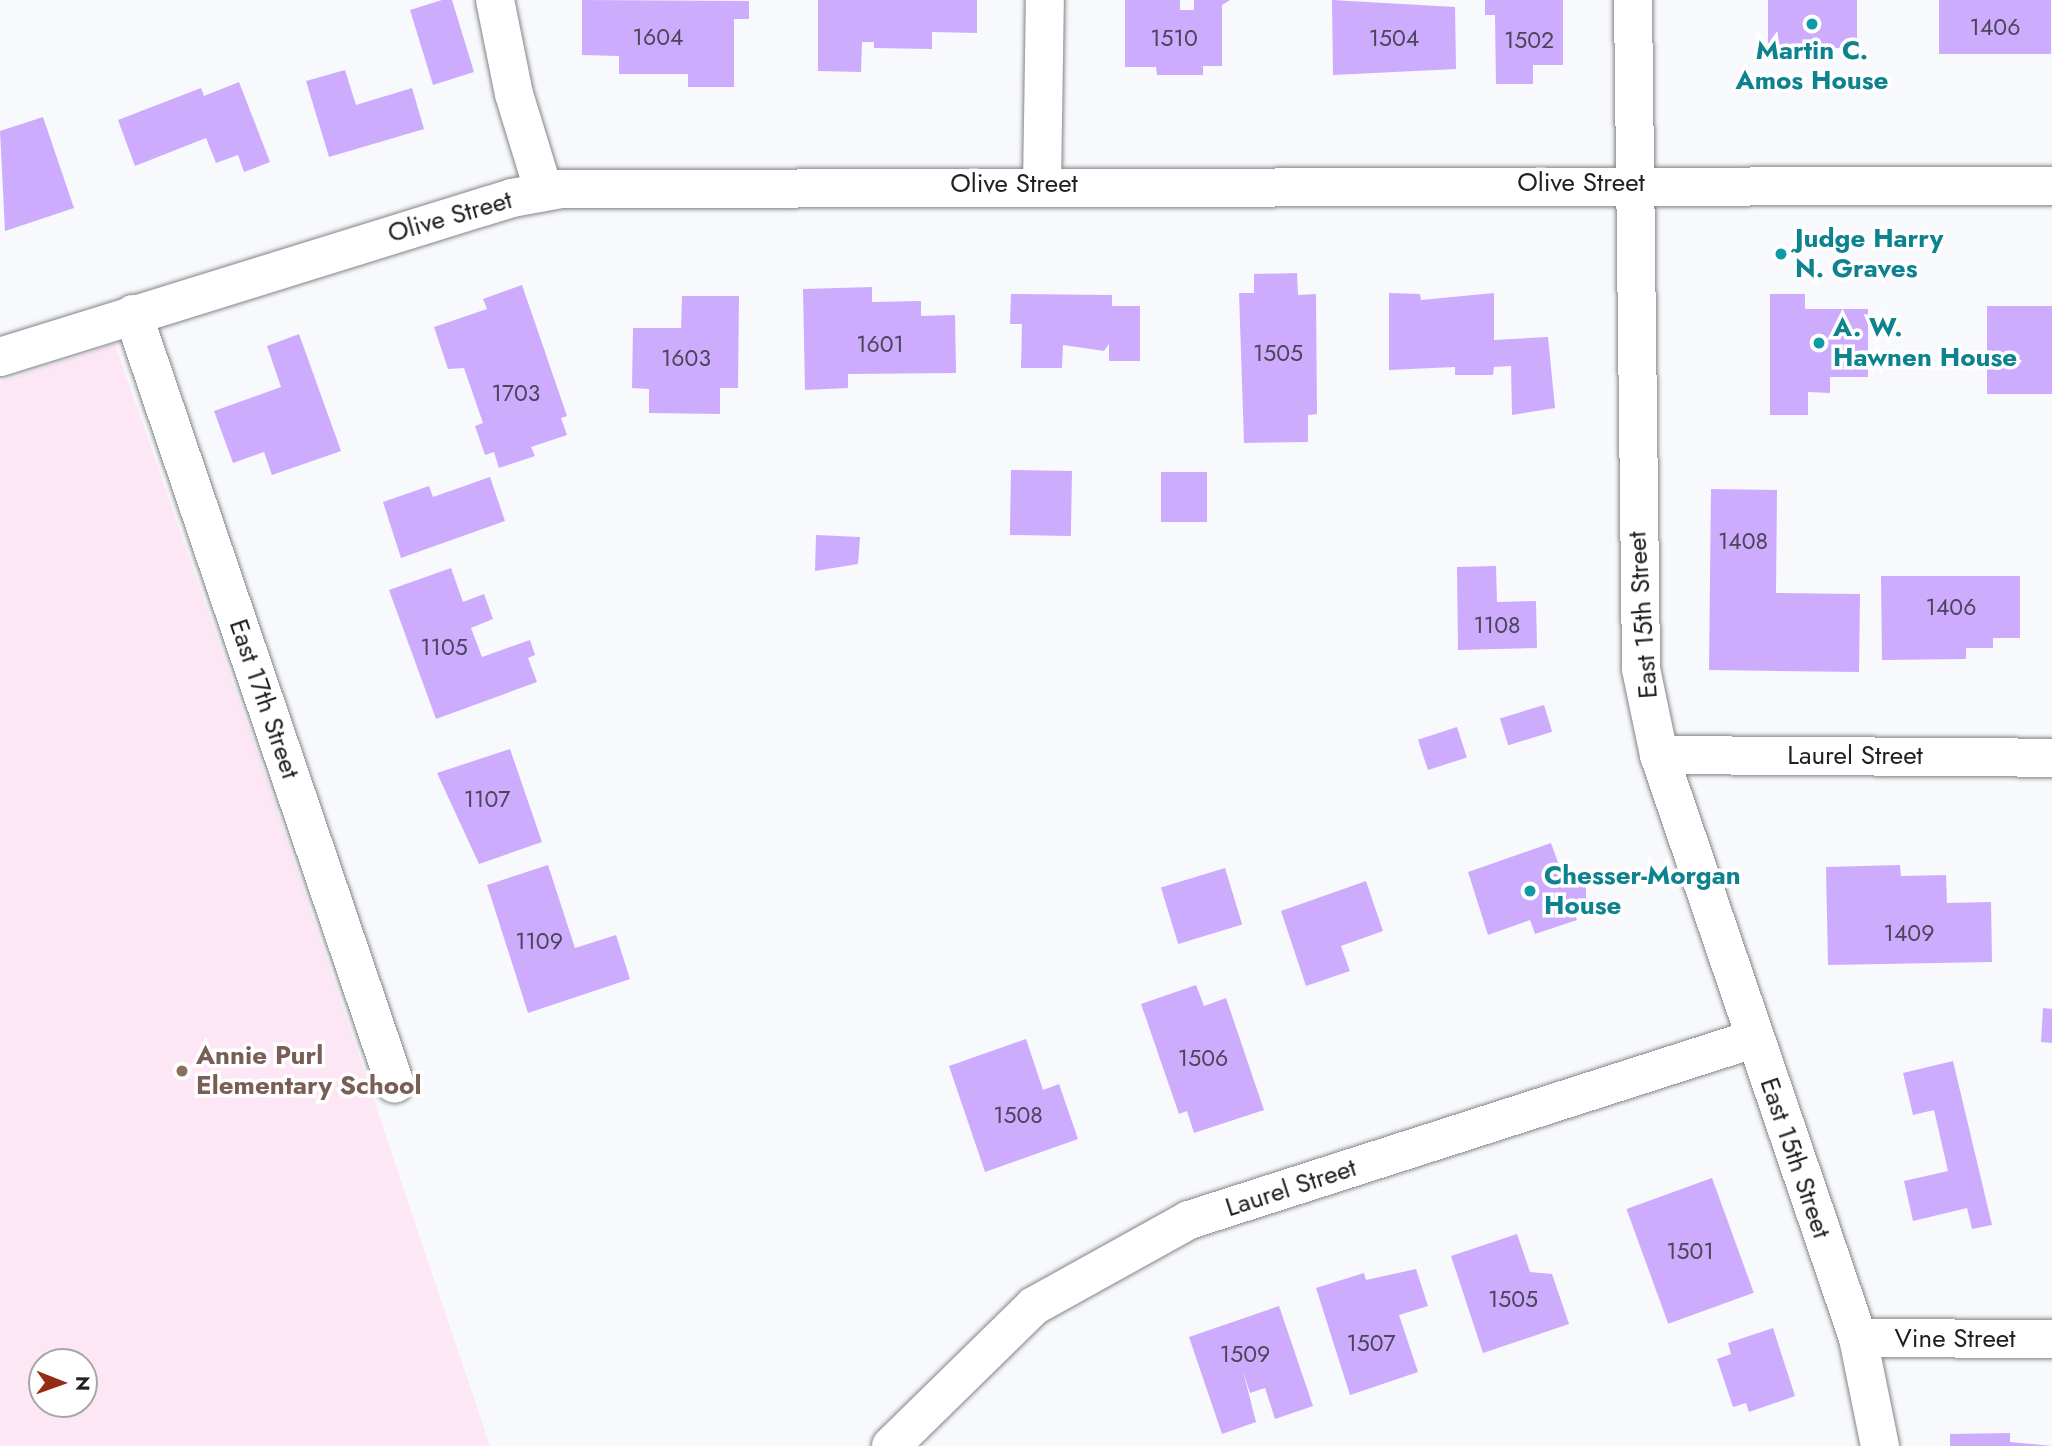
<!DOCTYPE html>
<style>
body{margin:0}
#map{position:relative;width:2052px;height:1446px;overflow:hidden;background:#f8f9fc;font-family:Jost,sans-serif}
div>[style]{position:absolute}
.education>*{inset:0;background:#fee7f5}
.building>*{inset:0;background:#cdacfe;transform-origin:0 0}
.roads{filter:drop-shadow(0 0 2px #848588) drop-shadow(0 0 2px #848588)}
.minor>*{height:38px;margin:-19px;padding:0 19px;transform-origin:19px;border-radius:19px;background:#fff}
.dots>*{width:19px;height:19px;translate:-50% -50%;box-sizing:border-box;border:4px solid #fff;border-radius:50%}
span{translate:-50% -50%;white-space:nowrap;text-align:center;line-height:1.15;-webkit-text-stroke:7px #fff;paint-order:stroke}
.number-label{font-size:23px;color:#4c4459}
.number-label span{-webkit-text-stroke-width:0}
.culture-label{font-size:26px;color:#0d838f;font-weight:700}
.left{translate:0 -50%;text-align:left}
.street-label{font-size:26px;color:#212122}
.education-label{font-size:26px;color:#785e54;font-weight:700}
.north{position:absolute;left:28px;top:1348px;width:70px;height:70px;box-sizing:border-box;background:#fff;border:2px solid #a6a6a7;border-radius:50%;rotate:91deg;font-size:19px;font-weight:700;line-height:28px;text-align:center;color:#212122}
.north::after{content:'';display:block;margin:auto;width:24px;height:32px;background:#952c16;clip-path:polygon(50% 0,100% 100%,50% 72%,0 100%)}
</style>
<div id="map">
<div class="education">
<div style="clip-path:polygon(evenodd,115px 344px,267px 781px,490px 1446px,0 1446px,0 382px,115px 344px,42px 1362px,84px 1362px,84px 1404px,42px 1404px,42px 1362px)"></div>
</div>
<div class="building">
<div style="clip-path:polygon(442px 0,452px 0,474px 72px,433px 85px,410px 10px)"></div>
<div style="clip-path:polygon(582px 0,749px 1px,749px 19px,734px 19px,734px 87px,688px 87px,688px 74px,619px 74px,619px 56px,582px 55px)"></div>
<div style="clip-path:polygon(818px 0,977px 0,977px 33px,932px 32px,932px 49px,874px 48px,874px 42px,862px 42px,861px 72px,818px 71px)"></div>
<div style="clip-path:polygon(1125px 0,1180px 0,1180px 10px,1194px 10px,1194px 0,1230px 0,1222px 5px,1222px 66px,1203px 66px,1203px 75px,1157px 75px,1156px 67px,1125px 67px)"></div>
<div style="clip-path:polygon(1332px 0,1455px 7px,1456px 69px,1333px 75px)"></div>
<div style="clip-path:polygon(1485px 0,1563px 0,1563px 65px,1533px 65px,1533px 84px,1496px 84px,1495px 15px,1485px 15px)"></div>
<div style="left:1768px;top:0;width:89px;height:48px"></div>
<div style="left:1939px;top:0;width:112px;height:54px"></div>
<div style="clip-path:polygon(345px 70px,356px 105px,412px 88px,424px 129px,329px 157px,306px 81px)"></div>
<div style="clip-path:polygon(239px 82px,270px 162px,244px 172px,238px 155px,216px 163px,206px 138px,135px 166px,118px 120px,201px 88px,204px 96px)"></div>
<div style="clip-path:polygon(43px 117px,74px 208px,5px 231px,0 131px)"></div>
<div style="clip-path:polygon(1297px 273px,1298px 295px,1316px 294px,1317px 414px,1308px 415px,1308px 442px,1244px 443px,1239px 293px,1254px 293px,1254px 274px)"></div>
<div style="clip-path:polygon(522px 285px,567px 416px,561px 418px,567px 435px,531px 447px,535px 456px,499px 468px,494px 452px,485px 455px,475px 426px,483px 423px,464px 368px,448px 369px,434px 327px,487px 309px,483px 299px)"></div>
<div style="clip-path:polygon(872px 287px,872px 302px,921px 301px,921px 316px,955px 315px,956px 373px,848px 374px,848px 388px,805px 390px,803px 289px)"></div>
<div style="clip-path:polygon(1389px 293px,1420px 294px,1421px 300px,1494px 293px,1494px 340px,1548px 337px,1555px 408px,1512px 415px,1511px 366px,1494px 367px,1493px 375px,1455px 375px,1455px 367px,1389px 370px)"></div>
<div style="clip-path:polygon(1011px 294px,1112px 295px,1112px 306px,1140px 306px,1140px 361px,1109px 361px,1109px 344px,1104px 351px,1063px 345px,1062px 368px,1021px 368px,1022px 324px,1010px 324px)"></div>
<div style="clip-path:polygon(1770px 294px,1805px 294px,1805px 309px,1868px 309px,1868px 377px,1830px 377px,1830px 393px,1808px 392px,1808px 415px,1770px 415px)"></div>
<div style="clip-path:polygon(682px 296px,739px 296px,738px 388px,720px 388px,720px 414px,649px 413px,649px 389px,632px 388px,633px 328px,681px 328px)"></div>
<div style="left:1987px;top:306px;width:65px;height:88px"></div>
<div style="clip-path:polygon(299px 334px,341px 451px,272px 475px,264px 452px,233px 463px,214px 411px,281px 387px,267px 346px)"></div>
<div style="left:1011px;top:470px;width:61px;height:65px;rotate:1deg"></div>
<div style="left:1161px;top:472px;width:46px;height:50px"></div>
<div style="clip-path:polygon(490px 477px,505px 521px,401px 558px,383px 502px,429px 486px,433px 497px)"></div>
<div style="clip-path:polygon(1711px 489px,1777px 490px,1776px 593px,1860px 594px,1859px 672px,1709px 670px)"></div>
<div style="clip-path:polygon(816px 535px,860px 537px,858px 564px,815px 571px)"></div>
<div style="clip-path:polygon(1496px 566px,1497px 602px,1536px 601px,1537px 648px,1458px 650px,1457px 567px)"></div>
<div style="clip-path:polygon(451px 568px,463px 602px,484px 594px,493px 619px,471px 628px,482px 657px,530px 640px,535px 655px,528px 658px,537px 682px,436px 719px,389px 590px)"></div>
<div style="clip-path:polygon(1881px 576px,2020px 576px,2020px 638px,1993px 638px,1993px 648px,1966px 648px,1966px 659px,1882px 660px)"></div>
<div style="left:1544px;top:705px;width:28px;height:46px;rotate:73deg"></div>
<div style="left:1457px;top:727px;width:32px;height:41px;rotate:72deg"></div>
<div style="clip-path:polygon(510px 749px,542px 842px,479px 864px,437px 773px)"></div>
<div style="clip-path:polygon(1551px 843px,1565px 882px,1576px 880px,1586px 888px,1586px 901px,1573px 910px,1577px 920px,1535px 934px,1530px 920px,1488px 935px,1468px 872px)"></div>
<div style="clip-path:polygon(548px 865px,575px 948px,616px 935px,630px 979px,528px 1013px,487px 885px)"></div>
<div style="clip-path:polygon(1900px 865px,1901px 876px,1946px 875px,1947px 903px,1991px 902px,1992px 962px,1828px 965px,1826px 867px)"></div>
<div style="left:1225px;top:868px;width:59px;height:67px;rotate:73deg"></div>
<div style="clip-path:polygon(1366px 881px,1383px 931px,1341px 946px,1350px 971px,1306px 986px,1281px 911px)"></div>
<div style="clip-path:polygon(1196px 985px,1204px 1006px,1226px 998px,1264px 1110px,1194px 1133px,1187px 1111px,1179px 1114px,1141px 1004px)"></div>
<div style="clip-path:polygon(2043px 1008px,2052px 1009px,2052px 1043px,2041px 1042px)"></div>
<div style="clip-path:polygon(1026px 1039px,1043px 1090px,1059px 1084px,1078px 1139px,985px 1172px,949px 1066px)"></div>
<div style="clip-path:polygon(1953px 1061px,1992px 1225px,1972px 1229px,1967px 1208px,1913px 1221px,1904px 1181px,1948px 1171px,1934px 1110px,1913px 1115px,1903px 1073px)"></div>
<div style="left:1712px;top:1178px;width:122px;height:91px;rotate:70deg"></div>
<div style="clip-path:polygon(1517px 1234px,1530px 1272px,1552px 1274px,1569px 1324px,1483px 1353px,1451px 1256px)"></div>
<div style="clip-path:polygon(1416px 1269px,1428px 1306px,1399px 1315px,1418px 1372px,1350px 1395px,1316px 1288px,1364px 1273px,1366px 1280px)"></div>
<div style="clip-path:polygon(1279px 1306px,1313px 1406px,1275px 1419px,1265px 1388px,1250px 1393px,1243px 1371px,1256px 1422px,1222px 1434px,1189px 1337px)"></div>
<div style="clip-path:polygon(1773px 1328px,1795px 1396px,1749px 1412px,1746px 1403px,1733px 1407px,1717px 1359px,1731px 1354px,1728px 1343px)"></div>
<div style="clip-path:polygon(2010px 1433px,2010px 1442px,2052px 1446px,1950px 1446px,1950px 1434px)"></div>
</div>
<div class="roads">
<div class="minor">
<div style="left:495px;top:0;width:96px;rotate:78.6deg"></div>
<div style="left:514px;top:94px;width:102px;rotate:73deg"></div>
<div style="left:1633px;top:0;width:669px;rotate:89.31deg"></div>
<div style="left:1641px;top:669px;width:88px;rotate:78.2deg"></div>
<div style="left:1659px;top:755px;width:616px;rotate:71.15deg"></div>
<div style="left:1858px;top:1338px;width:110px;rotate:78.5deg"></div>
<div style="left:1042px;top:184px;width:184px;rotate:-89.1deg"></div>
<div style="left:133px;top:314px;width:813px;rotate:71.21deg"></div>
<div style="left:0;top:357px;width:536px;rotate:-17.25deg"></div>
<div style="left:512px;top:198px;width:50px;rotate:-10.4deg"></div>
<div style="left:561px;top:189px;width:1491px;rotate:-0.12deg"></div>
<div style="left:1659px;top:755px;width:393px;rotate:0.4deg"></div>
<div style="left:1858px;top:1338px;width:194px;rotate:0.3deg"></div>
<div style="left:891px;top:1446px;width:200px;rotate:-44.4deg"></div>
<div style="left:1034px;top:1306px;width:177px;rotate:-29deg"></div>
<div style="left:1189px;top:1220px;width:592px;rotate:-17.79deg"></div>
</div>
</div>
<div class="dots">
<div style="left:1812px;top:24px;background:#0f9aa8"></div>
<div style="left:1781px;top:254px;background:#0f9aa8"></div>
<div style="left:1819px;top:343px;background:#0f9aa8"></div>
<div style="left:1530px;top:891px;background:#0f9aa8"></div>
<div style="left:182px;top:1071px;background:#8d6e63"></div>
</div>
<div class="number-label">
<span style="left:1995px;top:27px">1406</span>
<span style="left:658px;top:37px">1604</span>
<span style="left:1174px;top:38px">1510</span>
<span style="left:1394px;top:38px">1504</span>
<span style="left:1529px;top:40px">1502</span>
<span style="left:880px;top:344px">1601</span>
<span style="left:1278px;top:353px">1505</span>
<span style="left:686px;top:358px">1603</span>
<span style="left:516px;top:393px">1703</span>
<span style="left:1743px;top:541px">1408</span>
<span style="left:1951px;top:607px">1406</span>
<span style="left:1497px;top:625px">1108</span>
<span style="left:444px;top:647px">1105</span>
<span style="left:487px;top:799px">1107</span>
<span style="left:1909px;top:933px">1409</span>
<span style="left:539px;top:941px">1109</span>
<span style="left:1203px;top:1058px">1506</span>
<span style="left:1018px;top:1115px">1508</span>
<span style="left:1690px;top:1251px">1501</span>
<span style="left:1513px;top:1299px">1505</span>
<span style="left:1371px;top:1343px">1507</span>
<span style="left:1245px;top:1354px">1509</span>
</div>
<div class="culture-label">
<span style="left:1812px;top:66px">Martin C.<br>Amos House</span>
<span class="left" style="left:1795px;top:254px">Judge Harry<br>N. Graves</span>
<span class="left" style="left:1833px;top:343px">A. W.<br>Hawnen House</span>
<span class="left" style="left:1544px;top:891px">Chesser-Morgan<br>House</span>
</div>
<div class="street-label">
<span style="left:1581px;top:183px">Olive Street</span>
<span style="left:1014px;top:184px">Olive Street</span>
<span style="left:450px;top:217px;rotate:-16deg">Olive Street</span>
<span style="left:1643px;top:615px;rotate:-94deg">East 15th Street</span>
<span style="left:264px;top:699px;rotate:71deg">East 17th Street</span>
<span style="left:1855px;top:756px">Laurel Street</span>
<span style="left:1795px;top:1158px;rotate:71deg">East 15th Street</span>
<span style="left:1291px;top:1188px;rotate:-18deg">Laurel Street</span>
<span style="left:1955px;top:1339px">Vine Street</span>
</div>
<div class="education-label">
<span class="left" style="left:196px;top:1071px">Annie Purl<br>Elementary School</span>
</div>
<div class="north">N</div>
</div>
